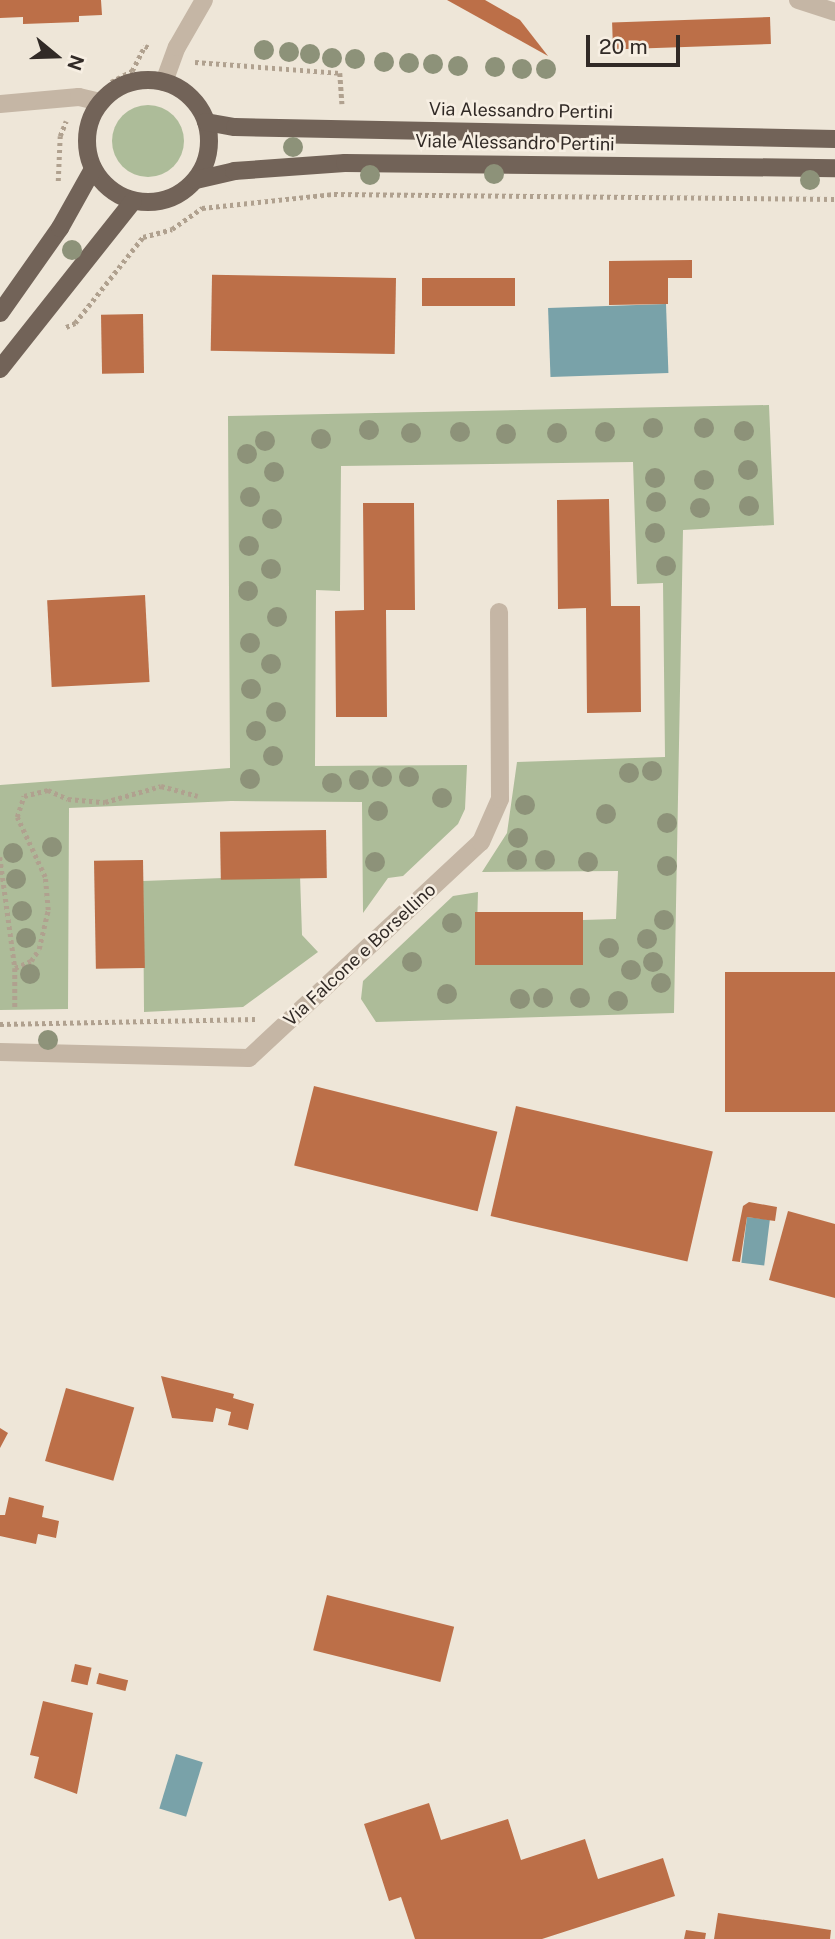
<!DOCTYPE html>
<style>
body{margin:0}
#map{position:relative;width:835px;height:1939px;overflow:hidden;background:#eee6d8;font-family:"Public Sans",sans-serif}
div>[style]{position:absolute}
.green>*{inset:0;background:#adbc99}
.round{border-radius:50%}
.water>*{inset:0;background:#79a2a9;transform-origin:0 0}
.building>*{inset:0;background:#bc6f48;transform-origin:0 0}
.path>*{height:4.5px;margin-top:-2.25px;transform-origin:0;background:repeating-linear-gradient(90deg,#b0a18f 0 3.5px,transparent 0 7px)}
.minor>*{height:18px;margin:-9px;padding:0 9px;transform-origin:9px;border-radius:9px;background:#c5b6a5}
.tertiary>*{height:18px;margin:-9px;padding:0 9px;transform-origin:9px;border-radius:9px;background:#c5b6a5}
.primary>*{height:18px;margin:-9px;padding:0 9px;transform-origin:9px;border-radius:9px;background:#726358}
.primary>.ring{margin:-9px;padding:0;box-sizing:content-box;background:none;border:18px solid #726358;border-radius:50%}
.trees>*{width:20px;height:20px;margin:-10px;border-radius:50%;background:#8d9279}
span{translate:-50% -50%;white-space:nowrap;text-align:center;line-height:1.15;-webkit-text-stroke:5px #f7efe3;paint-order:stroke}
.street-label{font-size:18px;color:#312a26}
.north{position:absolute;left:21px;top:21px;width:70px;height:70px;-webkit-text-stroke:5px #f7efe3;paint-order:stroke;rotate:109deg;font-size:19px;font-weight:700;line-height:28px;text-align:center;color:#312a26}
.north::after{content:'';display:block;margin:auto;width:24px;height:32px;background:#312a26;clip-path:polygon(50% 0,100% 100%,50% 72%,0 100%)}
.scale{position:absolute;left:586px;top:35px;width:94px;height:32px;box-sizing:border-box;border:4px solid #312a26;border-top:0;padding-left:9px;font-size:21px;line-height:24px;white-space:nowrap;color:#312a26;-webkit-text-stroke:5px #f7efe3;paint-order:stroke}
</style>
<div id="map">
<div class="green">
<div class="round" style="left:112px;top:105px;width:72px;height:72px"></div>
<div style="clip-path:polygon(769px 405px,774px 525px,683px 530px,674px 1013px,376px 1022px,361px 999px,363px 981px,453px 896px,478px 892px,476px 965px,583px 965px,583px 920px,616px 919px,618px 871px,482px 872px,507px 833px,517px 762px,665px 757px,663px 583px,637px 584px,633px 462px,341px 466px,340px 591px,316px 590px,315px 766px,467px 765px,465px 809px,458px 824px,403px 876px,388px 878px,363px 913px,362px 802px,231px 801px,69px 808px,68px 1009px,0 1010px,0 785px,230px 768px,228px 416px)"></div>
<div style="clip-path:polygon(300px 875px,302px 935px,318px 952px,243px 1007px,144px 1012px,143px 881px)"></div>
</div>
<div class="water">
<div style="left:666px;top:304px;width:69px;height:118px;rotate:88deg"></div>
<div style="left:747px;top:1217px;width:23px;height:46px;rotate:7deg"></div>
<div style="left:176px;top:1754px;width:28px;height:57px;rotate:17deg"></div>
</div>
<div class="building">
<div style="clip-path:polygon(0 0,101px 0,102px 15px,79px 16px,79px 22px,23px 24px,23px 17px,0 18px)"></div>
<div style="clip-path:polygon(447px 0,485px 0,520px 20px,548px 56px)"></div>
<div style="left:770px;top:17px;width:27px;height:158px;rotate:88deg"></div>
<div style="clip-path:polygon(692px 260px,692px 278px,668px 278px,668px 304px,609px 305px,609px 261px)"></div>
<div style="left:396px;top:278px;width:76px;height:184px;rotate:91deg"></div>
<div style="left:422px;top:278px;width:93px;height:28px"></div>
<div style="left:143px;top:314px;width:59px;height:42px;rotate:89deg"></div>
<div style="clip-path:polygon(609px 499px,611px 606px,640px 606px,641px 712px,587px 713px,586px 608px,558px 609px,557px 500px)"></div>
<div style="clip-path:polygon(363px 503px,414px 503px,415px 610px,386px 610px,387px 717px,336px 717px,335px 611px,364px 610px)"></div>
<div style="left:145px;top:595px;width:87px;height:98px;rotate:87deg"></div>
<div style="left:326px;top:830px;width:48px;height:106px;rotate:89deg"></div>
<div style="left:143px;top:860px;width:108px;height:49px;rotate:89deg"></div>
<div style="left:583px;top:912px;width:53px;height:108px;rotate:90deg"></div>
<div style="left:725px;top:972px;width:110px;height:140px"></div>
<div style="left:314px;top:1086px;width:189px;height:82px;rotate:14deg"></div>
<div style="left:516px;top:1106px;width:202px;height:113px;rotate:13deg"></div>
<div style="clip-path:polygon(749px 1202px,777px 1207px,775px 1221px,747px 1217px,740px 1262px,732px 1261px,743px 1206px)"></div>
<div style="clip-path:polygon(788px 1211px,835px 1224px,835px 1298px,769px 1280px)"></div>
<div style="clip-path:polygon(161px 1376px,234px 1394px,233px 1398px,254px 1404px,248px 1430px,228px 1425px,231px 1412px,216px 1408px,213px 1422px,172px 1418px)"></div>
<div style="left:66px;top:1388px;width:71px;height:76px;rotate:16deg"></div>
<div style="clip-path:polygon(0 1428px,8px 1433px,0 1448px)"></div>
<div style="clip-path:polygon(9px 1497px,44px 1506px,42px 1517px,59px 1521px,56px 1538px,38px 1534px,36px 1544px,0 1536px,0 1515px,5px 1515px)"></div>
<div style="left:327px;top:1595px;width:131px;height:57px;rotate:14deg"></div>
<div style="left:75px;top:1664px;width:17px;height:18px;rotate:13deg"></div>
<div style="left:99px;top:1673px;width:30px;height:11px;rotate:14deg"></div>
<div style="clip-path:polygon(43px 1701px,93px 1713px,77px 1794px,34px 1778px,39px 1757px,30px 1755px)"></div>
<div style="clip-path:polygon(429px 1803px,441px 1840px,508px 1819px,521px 1860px,585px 1839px,598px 1879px,663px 1858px,675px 1896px,542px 1939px,415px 1939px,401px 1897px,389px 1901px,364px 1824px)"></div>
<div style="clip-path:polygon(718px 1913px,831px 1930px,830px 1939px,714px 1939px)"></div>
<div style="clip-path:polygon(686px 1930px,706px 1933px,705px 1939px,684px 1939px)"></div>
</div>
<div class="path">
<div style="left:195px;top:62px;width:145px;rotate:4.3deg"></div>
<div style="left:340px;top:73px;width:31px;rotate:86deg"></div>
<div style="left:111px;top:82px;width:24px;rotate:-28deg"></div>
<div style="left:132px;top:71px;width:28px;rotate:-63deg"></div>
<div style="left:145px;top:46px;width:5px;rotate:22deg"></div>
<div style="left:58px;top:181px;width:45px;rotate:-87.5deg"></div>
<div style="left:60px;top:136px;width:16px;rotate:-68deg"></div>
<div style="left:66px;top:327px;width:10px;rotate:-24deg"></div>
<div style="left:75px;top:323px;width:110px;rotate:-51.7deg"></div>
<div style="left:143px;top:237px;width:30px;rotate:-15deg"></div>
<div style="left:172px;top:229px;width:37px;rotate:-35deg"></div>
<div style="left:202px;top:208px;width:133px;rotate:-6.1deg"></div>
<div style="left:334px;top:194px;width:501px;rotate:0.57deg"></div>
<div style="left:0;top:857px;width:112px;rotate:82.3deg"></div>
<div style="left:15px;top:968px;width:41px;rotate:90deg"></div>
<div style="left:15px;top:968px;width:17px;rotate:-24deg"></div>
<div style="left:31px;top:961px;width:14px;rotate:-56deg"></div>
<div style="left:39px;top:949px;width:40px;rotate:-77deg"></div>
<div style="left:48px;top:910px;width:33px;rotate:-95deg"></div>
<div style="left:45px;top:877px;width:66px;rotate:-115deg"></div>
<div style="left:17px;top:817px;width:22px;rotate:-72deg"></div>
<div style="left:24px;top:796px;width:25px;rotate:-14deg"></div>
<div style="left:48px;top:790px;width:22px;rotate:24deg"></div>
<div style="left:68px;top:799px;width:37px;rotate:5deg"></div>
<div style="left:105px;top:802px;width:58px;rotate:-15.9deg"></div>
<div style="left:161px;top:786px;width:38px;rotate:15deg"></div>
<div style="left:0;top:1024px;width:255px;rotate:-1.1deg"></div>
</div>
<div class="minor">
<div style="left:798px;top:0;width:39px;rotate:18deg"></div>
<div style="left:0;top:104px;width:79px;rotate:-5.1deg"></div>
<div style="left:79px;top:97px;width:23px;rotate:13deg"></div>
<div style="left:0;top:1052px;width:249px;rotate:1.4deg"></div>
<div style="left:249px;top:1058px;width:317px;rotate:-43deg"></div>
<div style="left:481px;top:842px;width:47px;rotate:-66.2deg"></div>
<div style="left:500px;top:799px;width:187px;rotate:-90.3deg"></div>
</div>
<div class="tertiary">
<div style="left:164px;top:82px;width:37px;rotate:-70deg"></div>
<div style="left:177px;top:47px;width:54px;rotate:-60.1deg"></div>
</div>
<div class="primary">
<div class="ring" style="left:87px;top:80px;width:104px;height:104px"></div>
<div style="left:206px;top:122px;width:29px;rotate:10deg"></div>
<div style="left:235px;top:127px;width:600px;rotate:1.15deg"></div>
<div style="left:196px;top:180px;width:39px;rotate:-13deg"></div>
<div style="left:234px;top:171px;width:111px;rotate:-4.1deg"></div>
<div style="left:345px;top:163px;width:490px;rotate:0.6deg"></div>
<div style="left:0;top:313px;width:104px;rotate:-54.8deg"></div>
<div style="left:60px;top:228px;width:68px;rotate:-60.8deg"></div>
<div style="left:0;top:369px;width:214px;rotate:-51.6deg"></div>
</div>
<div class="trees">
<div style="left:264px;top:50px"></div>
<div style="left:289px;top:52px"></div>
<div style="left:310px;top:54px"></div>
<div style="left:332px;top:58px"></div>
<div style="left:355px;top:59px"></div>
<div style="left:384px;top:62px"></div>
<div style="left:409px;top:63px"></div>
<div style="left:433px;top:64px"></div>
<div style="left:458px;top:66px"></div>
<div style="left:495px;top:67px"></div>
<div style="left:522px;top:69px"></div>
<div style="left:546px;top:69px"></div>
<div style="left:293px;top:147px"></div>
<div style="left:494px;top:174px"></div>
<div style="left:370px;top:175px"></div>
<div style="left:810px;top:180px"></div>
<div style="left:72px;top:250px"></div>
<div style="left:653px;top:428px"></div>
<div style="left:704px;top:428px"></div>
<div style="left:369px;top:430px"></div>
<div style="left:744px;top:431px"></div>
<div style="left:460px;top:432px"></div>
<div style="left:605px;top:432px"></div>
<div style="left:411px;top:433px"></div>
<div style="left:557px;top:433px"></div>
<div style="left:506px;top:434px"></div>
<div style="left:321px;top:439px"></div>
<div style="left:265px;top:441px"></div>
<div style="left:247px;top:454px"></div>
<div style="left:748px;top:470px"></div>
<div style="left:274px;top:472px"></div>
<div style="left:655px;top:478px"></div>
<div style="left:704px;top:480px"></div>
<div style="left:250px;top:497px"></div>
<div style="left:656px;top:502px"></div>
<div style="left:749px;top:506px"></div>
<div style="left:700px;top:508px"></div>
<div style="left:272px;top:519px"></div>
<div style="left:655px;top:533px"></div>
<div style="left:249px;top:546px"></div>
<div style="left:666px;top:566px"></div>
<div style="left:271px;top:569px"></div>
<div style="left:248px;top:591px"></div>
<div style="left:277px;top:617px"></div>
<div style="left:250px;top:643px"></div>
<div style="left:271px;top:664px"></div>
<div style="left:251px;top:689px"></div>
<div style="left:276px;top:712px"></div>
<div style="left:256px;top:731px"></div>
<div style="left:273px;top:756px"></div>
<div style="left:652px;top:771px"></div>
<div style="left:629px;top:773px"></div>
<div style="left:382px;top:777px"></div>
<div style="left:409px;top:777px"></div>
<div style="left:250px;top:779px"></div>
<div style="left:359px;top:780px"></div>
<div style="left:332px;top:783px"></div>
<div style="left:442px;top:798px"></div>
<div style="left:525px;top:805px"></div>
<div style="left:378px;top:811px"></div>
<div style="left:606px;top:814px"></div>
<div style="left:667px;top:823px"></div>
<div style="left:518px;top:838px"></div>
<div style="left:52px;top:847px"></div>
<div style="left:13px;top:853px"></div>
<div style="left:517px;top:860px"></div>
<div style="left:545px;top:860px"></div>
<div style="left:375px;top:862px"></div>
<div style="left:588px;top:862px"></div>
<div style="left:667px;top:866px"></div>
<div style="left:16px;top:879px"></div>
<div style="left:22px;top:911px"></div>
<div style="left:664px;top:920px"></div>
<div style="left:452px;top:923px"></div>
<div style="left:26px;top:938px"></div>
<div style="left:647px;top:939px"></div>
<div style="left:609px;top:948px"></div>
<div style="left:412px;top:962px"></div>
<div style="left:653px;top:962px"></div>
<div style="left:631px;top:970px"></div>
<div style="left:30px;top:974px"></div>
<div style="left:661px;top:983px"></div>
<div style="left:447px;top:994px"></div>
<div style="left:543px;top:998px"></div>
<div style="left:580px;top:998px"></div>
<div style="left:520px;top:999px"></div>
<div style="left:618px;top:1001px"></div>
<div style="left:48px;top:1040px"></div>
</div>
<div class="street-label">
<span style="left:521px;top:111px;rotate:1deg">Via Alessandro Pertini</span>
<span style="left:515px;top:143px;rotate:1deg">Viale Alessandro Pertini</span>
<span style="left:360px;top:955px;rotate:-43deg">Via Falcone e Borsellino</span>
</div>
<div class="north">N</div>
<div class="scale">20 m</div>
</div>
